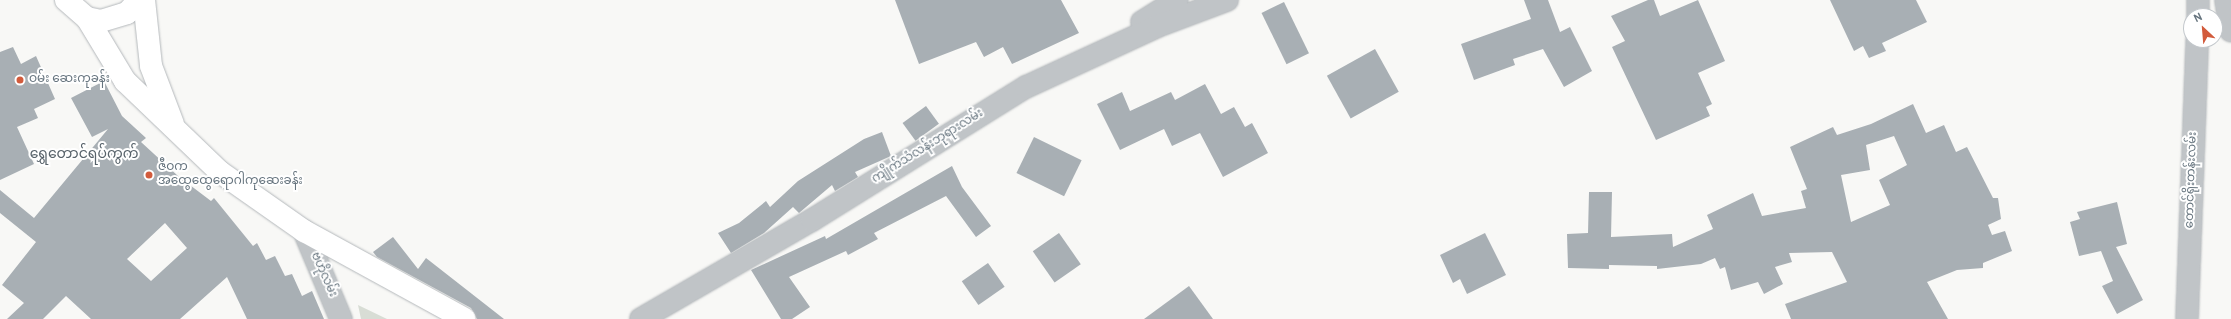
<!DOCTYPE html>
<meta charset="utf-8">
<style>
body{margin:0}
#map{position:relative;width:2231px;height:319px;overflow:hidden;background:#f8f8f6;font-family:Overpass,"Noto Sans Myanmar",sans-serif}
div>[style]{position:absolute}
.green>*{inset:0;background:#d8ddd5}
.building>*{inset:0;background:#a8afb4;transform-origin:0 0}
.roads{filter:drop-shadow(0 0 1px #b4b8bb) drop-shadow(0 0 1px #b4b8bb)}
.minor>*{height:22px;margin:-11px;padding:0 11px;transform-origin:11px;border-radius:11px;background:#c0c4c7}
.tertiary>*{height:22px;margin:-11px;padding:0 11px;transform-origin:11px;border-radius:11px;background:#c0c4c7}
.primary>*{height:22px;margin:-11px;padding:0 11px;transform-origin:11px;border-radius:11px;background:#fff}
.dots>*{width:11px;height:11px;translate:-50% -50%;box-sizing:border-box;border:2px solid #fff;border-radius:50%}
span{translate:-50% -50%;white-space:nowrap;text-align:center;line-height:1.15;-webkit-text-stroke:4px #fff;paint-order:stroke}
.poi-label{font-size:12px;color:#66747e}
.left{translate:0 -50%;text-align:left}
.street-label{font-size:12px;color:#66747e}
.quarter-label{font-size:14px;color:#57626a}
.north{position:absolute;left:2183px;top:8px;width:40px;height:40px;box-sizing:border-box;background:#fff;border:1px solid #c2c7cb;border-radius:50%;rotate:334deg;font-size:11px;font-weight:700;line-height:16px;text-align:center;color:#66747e}
.north::after{content:'';display:block;margin:auto;width:14px;height:18px;background:#d25b3c;clip-path:polygon(50% 0,100% 100%,50% 72%,0 100%)}
</style>
<div id="map">
<div class="green">
<div style="clip-path:polygon(358px 305px,387px 319px,361px 319px)"></div>
</div>
<div class="building">
<div style="clip-path:polygon(895px 0,1061px 0,1079px 33px,1012px 64px,1003px 47px,984px 57px,976px 42px,919px 64px)"></div>
<div style="clip-path:polygon(1524px 0,1548px 0,1560px 32px,1570px 27px,1592px 71px,1564px 87px,1543px 49px,1513px 59px,1515px 65px,1474px 80px,1461px 44px,1531px 19px)"></div>
<div style="clip-path:polygon(1648px 0,1654px 0,1660px 16px,1698px 0,1725px 61px,1698px 73px,1712px 104px,1706px 107px,1710px 116px,1656px 140px,1612px 47px,1625px 41px,1611px 16px)"></div>
<div style="clip-path:polygon(1830px 0,1916px 0,1927px 22px,1882px 43px,1886px 51px,1869px 58px,1863px 46px,1854px 51px)"></div>
<div style="left:1284px;top:2px;width:57px;height:25px;rotate:64deg"></div>
<div style="clip-path:polygon(13px 47px,21px 64px,36px 56px,55px 99px,34px 109px,38px 118px,17px 127px,34px 164px,0 180px,0 52px)"></div>
<div style="left:1375px;top:49px;width:49px;height:55px;rotate:61deg"></div>
<div style="clip-path:polygon(evenodd,104px 81px,122px 116px,146px 138px,141px 142px,178px 176px,211px 201px,214px 198px,253px 246px,257px 243px,266px 260px,275px 256px,285px 276px,292px 274px,302px 296px,312px 291px,324px 319px,247px 319px,227px 277px,180px 319px,91px 319px,66px 296px,43px 319px,7px 319px,24px 303px,2px 285px,36px 242px,0 213px,0 190px,34px 218px,108px 129px,92px 137px,71px 98px,104px 81px,165px 223px,187px 248px,151px 281px,127px 259px,165px 223px)"></div>
<div style="clip-path:polygon(1205px 84px,1221px 114px,1234px 107px,1245px 127px,1252px 123px,1268px 153px,1223px 177px,1200px 133px,1172px 146px,1164px 129px,1120px 150px,1097px 104px,1122px 92px,1130px 111px,1171px 92px,1175px 100px)"></div>
<div style="clip-path:polygon(evenodd,1913px 104px,1926px 133px,1944px 125px,1956px 152px,1967px 147px,1993px 198px,1998px 198px,2001px 219px,1988px 225px,1992px 235px,2005px 231px,2012px 251px,1983px 263px,1983px 268px,1957px 270px,1927px 282px,1948px 319px,1791px 319px,1785px 304px,1847px 282px,1832px 252px,1789px 253px,1792px 262px,1775px 267px,1783px 284px,1764px 294px,1758px 282px,1731px 290px,1725px 267px,1720px 269px,1715px 258px,1701px 264px,1657px 269px,1657px 266px,1609px 265px,1609px 269px,1568px 268px,1567px 234px,1588px 233px,1589px 192px,1612px 192px,1611px 237px,1672px 234px,1673px 247px,1713px 229px,1707px 215px,1753px 193px,1762px 216px,1806px 208px,1801px 191px,1807px 189px,1790px 147px,1833px 127px,1837px 135px,1871px 124px,1913px 104px,1894px 136px,1907px 165px,1879px 180px,1890px 205px,1851px 222px,1841px 175px,1870px 170px,1866px 145px,1894px 136px)"></div>
<div style="left:926px;top:106px;width:22px;height:29px;rotate:54deg"></div>
<div style="clip-path:polygon(882px 132px,891px 156px,855px 172px,858px 177px,835px 191px,832px 185px,799px 213px,793px 207px,764px 233px,731px 253px,718px 233px,739px 223px,766px 201px,770px 207px,798px 181px,864px 139px)"></div>
<div style="left:1034px;top:137px;width:53px;height:40px;rotate:26deg"></div>
<div style="clip-path:polygon(952px 166px,962px 187px,991px 226px,976px 237px,946px 196px,874px 233px,878px 239px,848px 255px,846px 251px,789px 277px,810px 307px,792px 319px,781px 319px,751px 270px,825px 236px,826px 239px)"></div>
<div style="clip-path:polygon(2117px 202px,2127px 244px,2116px 247px,2143px 300px,2117px 314px,2102px 286px,2113px 281px,2101px 251px,2079px 256px,2070px 222px,2080px 219px,2077px 212px)"></div>
<div style="left:1059px;top:233px;width:38px;height:32px;rotate:55deg"></div>
<div style="clip-path:polygon(1485px 233px,1506px 275px,1467px 294px,1460px 279px,1453px 283px,1440px 255px)"></div>
<div style="clip-path:polygon(393px 237px,418px 269px,426px 258px,504px 319px,477px 319px,471px 308px,377px 257px,373px 252px)"></div>
<div style="left:988px;top:263px;width:29px;height:32px;rotate:55deg"></div>
<div style="clip-path:polygon(1189px 286px,1213px 319px,1144px 319px)"></div>
</div>
<div class="roads">
<div class="minor">
<div style="left:1142px;top:22px;width:41px;rotate:-32.2deg"></div>
<div style="left:304px;top:231px;width:95px;rotate:67.2deg"></div>
<div style="left:641px;top:319px;width:198px;rotate:-30.1deg"></div>
<div style="left:812px;top:220px;width:252px;rotate:-31.9deg"></div>
<div style="left:1026px;top:87px;width:145px;rotate:-24.8deg"></div>
<div style="left:1158px;top:26px;width:74px;rotate:-20.6deg"></div>
</div>
<div class="tertiary">
<div style="left:2226px;top:0;width:31px;rotate:81deg"></div>
<div style="left:2198px;top:16px;width:16px;rotate:-90deg"></div>
<div style="left:2187px;top:319px;width:279px;rotate:-87.9deg"></div>
</div>
<div class="primary">
<div style="left:66px;top:0;width:28px;rotate:41deg"></div>
<div style="left:87px;top:18px;width:14px;rotate:12deg"></div>
<div style="left:101px;top:21px;width:27px;rotate:-17deg"></div>
<div style="left:127px;top:13px;width:18px;rotate:-47deg"></div>
<div style="left:144px;top:0;width:66px;rotate:83.9deg"></div>
<div style="left:151px;top:66px;width:62px;rotate:69.2deg"></div>
<div style="left:87px;top:18px;width:74px;rotate:58.9deg"></div>
<div style="left:125px;top:81px;width:132px;rotate:43.8deg"></div>
<div style="left:220px;top:172px;width:103px;rotate:35.1deg"></div>
<div style="left:304px;top:231px;width:183px;rotate:28.7deg"></div>
</div>
</div>
<div class="dots">
<div style="left:20px;top:80px;background:#d25b3c"></div>
<div style="left:149px;top:175px;background:#d25b3c"></div>
</div>
<div class="poi-label">
<span class="left" style="left:29px;top:80px">ဝမ်း ဆေးကုခန်း</span>
<span class="left" style="left:158px;top:175px">ဇီဝက<br>အထွေထွေရောဂါကုဆေးခန်း</span>
</div>
<div class="street-label">
<span style="left:928px;top:147px;rotate:-32deg">ကျိုက်သံလန်းဘုရားလမ်း</span>
<span style="left:2192px;top:180px;rotate:-88deg">တောင်ရိုးတန်းလမ်း</span>
<span style="left:323px;top:275px;rotate:66deg">ဗဟိုလမ်း</span>
</div>
<div class="quarter-label">
<span style="left:84px;top:155px">ရွှေတောင်ရပ်ကွက်</span>
</div>
<div class="north">N</div>
</div>
